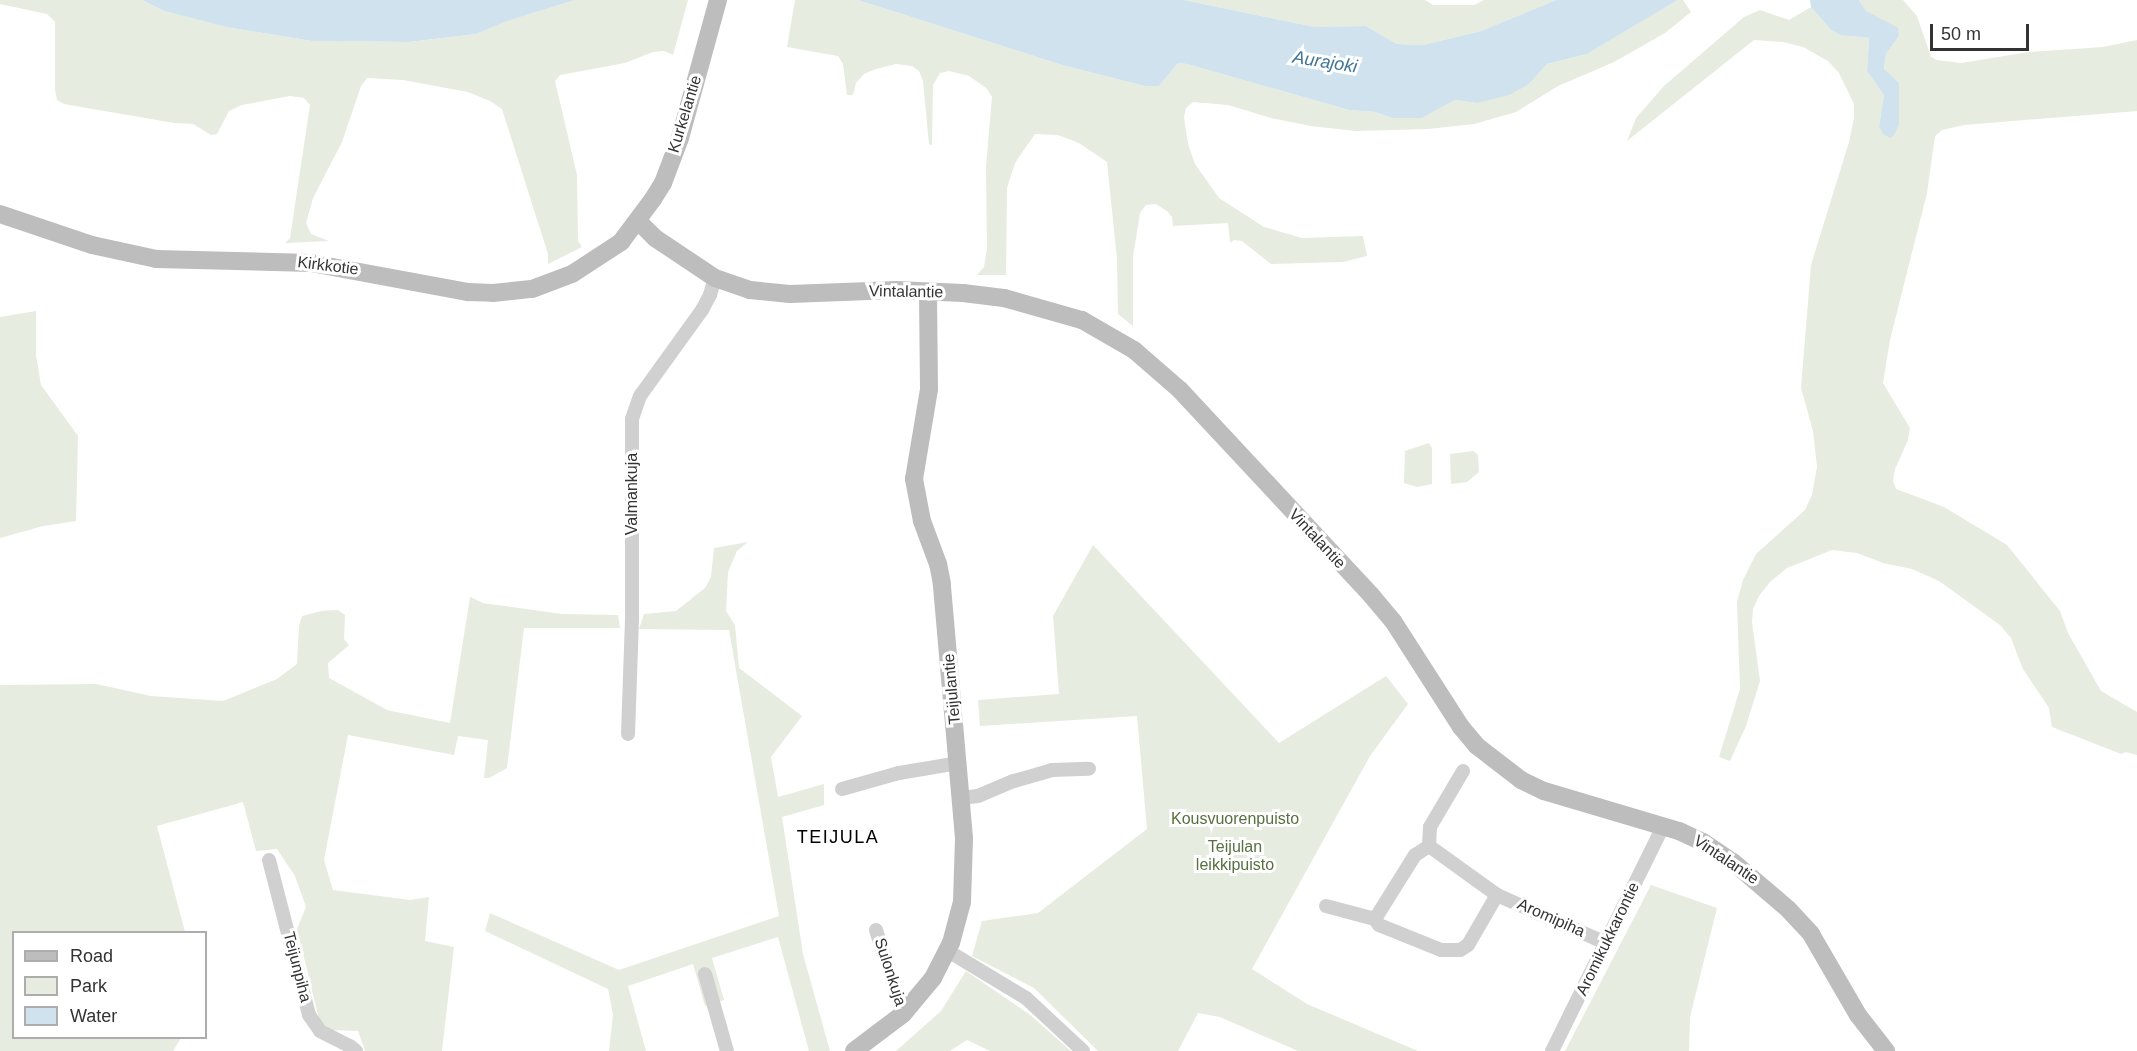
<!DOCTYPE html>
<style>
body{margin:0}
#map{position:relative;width:2137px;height:1051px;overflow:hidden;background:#fff;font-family:Helvetica,sans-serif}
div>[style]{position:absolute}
.green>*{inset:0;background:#e6ecdf}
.water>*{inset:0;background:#cfe2ee}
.street>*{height:14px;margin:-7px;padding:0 7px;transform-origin:7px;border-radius:7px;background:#d0d0d0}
.secondary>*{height:18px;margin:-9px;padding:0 9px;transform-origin:9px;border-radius:9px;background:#bdbdbd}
span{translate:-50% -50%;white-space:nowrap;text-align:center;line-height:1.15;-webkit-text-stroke:6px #fff;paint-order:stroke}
.street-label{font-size:16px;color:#333}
.park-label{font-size:16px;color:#56703f}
.water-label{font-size:18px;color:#3f7597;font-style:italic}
.neighbourhood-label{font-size:18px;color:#000;letter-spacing:1.5px}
.legend{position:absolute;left:12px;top:931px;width:195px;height:108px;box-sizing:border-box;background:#fff;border:2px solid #adadad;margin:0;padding:8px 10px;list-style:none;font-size:18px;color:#333}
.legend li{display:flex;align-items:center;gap:12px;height:30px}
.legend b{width:30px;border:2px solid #adadad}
.scale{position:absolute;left:1930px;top:24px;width:99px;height:27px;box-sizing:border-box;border:3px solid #333;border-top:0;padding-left:8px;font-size:18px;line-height:21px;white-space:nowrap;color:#333;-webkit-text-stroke:4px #fff;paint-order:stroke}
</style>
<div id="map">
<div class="green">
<div style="clip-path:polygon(0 0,142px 0,164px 11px,226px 27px,312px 41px,409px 42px,476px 34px,506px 21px,575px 0,688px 0,673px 55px,664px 51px,653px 52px,625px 63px,560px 75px,555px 81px,577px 175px,578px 241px,582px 247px,548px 264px,548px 254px,502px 109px,490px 101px,468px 92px,403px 80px,367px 78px,361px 86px,342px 142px,313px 198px,306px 223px,311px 234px,329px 241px,285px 243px,290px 238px,310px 105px,304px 98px,290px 96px,242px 105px,229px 111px,217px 134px,211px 135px,193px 124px,174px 123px,64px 104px,57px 100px,55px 90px,55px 22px,47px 14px,0 4px)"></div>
<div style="clip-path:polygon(795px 0,858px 0,1062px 65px,1145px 86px,1159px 86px,1178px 63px,1187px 64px,1349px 110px,1375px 112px,1392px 118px,1422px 118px,1455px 100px,1477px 103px,1529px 84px,1547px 64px,1587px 54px,1678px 0,1683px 0,1691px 12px,1665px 33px,1614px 62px,1558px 86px,1516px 112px,1474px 124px,1428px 129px,1356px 131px,1311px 126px,1271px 118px,1228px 105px,1193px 102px,1186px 108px,1184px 117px,1188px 144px,1195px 164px,1219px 198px,1264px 227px,1302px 238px,1363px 236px,1367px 256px,1343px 262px,1271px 264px,1242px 241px,1234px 240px,1230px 243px,1228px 223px,1173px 226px,1172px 217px,1168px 212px,1156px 204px,1146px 205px,1140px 213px,1133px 257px,1133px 326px,1118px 314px,1117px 259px,1107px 162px,1079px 143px,1058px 135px,1035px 134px,1015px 163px,1007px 188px,1006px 275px,977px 275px,984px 267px,987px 249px,986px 166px,992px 97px,986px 88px,969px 76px,949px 71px,940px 73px,933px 85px,932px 145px,929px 144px,923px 81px,919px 71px,912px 66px,896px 64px,876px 69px,864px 74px,856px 83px,853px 95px,847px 95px,843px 64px,838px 56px,787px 47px)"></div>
<div style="clip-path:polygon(1184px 0,1425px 0,1433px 5px,1474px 5px,1484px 0,1556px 0,1481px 31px,1423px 45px,1397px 44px,1366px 26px,1315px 27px)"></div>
<div style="clip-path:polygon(1859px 0,1903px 0,1917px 16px,1931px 57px,1937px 60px,1961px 63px,2029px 52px,2103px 47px,2137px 40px,2137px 111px,1964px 125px,1942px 130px,1935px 136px,1927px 193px,1890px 340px,1883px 383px,1910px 428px,1908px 440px,1895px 469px,1893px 481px,1896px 489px,1944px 507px,2007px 545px,2060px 611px,2068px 633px,2101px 691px,2137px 712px,2137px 755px,2126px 752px,2121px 754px,2052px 727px,2049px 708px,2023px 669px,2011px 638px,2000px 625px,1939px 581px,1912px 569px,1883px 563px,1857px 553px,1832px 550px,1787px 568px,1770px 582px,1759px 596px,1753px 609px,1752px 622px,1760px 681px,1746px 726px,1730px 761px,1719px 757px,1740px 689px,1737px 602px,1743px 580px,1756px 554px,1805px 510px,1812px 495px,1817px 467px,1813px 431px,1801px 388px,1811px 265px,1849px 142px,1854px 118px,1854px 104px,1839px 73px,1828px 61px,1803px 47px,1783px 42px,1754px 40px,1627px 141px,1636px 118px,1664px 86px,1744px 17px,1760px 10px,1789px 20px,1811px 7px,1831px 30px,1840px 35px,1869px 38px,1867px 71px,1884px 95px,1879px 126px,1899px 124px,1899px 83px,1884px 70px,1886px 54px,1899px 36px,1866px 11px)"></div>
<div style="clip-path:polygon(36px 311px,36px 355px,41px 385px,78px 436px,76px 521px,43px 526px,0 538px,0 317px)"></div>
<div style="clip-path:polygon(1429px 443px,1432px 448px,1432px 484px,1417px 487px,1404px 483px,1405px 451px)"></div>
<div style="clip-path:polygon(1473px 451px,1478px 455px,1479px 472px,1467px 482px,1451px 484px,1450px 454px)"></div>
<div style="clip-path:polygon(748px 542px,737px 551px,728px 572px,726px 611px,735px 625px,739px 668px,802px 716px,771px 757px,778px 797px,824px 784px,824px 805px,782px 817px,803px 954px,830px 1051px,809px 1051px,778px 937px,712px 958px,724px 1000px,705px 1006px,693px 964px,628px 986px,646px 1051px,609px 1051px,613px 1015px,608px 989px,485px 931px,490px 913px,619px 970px,779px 916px,729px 630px,639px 629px,644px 614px,676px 611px,705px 588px,711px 577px,714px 548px)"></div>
<div style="clip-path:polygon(1093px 545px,1279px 743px,1386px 676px,1408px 704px,1370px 756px,1252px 969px,1307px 1004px,1418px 1051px,1298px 1051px,1220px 1017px,1198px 1013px,1178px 1051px,1098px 1051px,1034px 988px,972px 956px,982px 921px,1038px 913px,1147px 829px,1137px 716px,980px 726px,978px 700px,1059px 694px,1053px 616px)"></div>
<div style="clip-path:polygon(470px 597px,483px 603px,562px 614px,618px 615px,620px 628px,524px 628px,507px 768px,489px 778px,484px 778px,488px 740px,458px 736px,454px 755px,348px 735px,324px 860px,333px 890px,410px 900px,429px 897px,425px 941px,454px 947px,442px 1051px,365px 1051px,358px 1031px,330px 1030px,319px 1019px,297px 929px,306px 907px,295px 876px,277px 849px,256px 851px,243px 802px,157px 826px,185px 932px,14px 932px,14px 1038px,181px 1038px,173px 1051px,0 1051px,0 685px,96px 684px,151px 696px,223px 701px,277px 679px,297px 664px,299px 626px,302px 616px,321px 611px,338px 610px,345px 615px,344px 639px,349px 645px,328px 663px,329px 678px,387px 710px,450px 723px)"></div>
<div style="clip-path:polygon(1651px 885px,1717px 908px,1690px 1017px,1689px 1051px,1565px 1051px)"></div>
<div style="clip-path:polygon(966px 971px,1029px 1014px,1071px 1051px,990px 1051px,967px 1040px,950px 1051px,896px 1051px,941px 1011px)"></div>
</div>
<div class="water">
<div style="clip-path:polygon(142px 0,575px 0,507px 21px,476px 34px,409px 42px,312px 41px,226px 27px,164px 11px)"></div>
<div style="clip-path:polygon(858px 0,1184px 0,1315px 27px,1366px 26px,1397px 44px,1423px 45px,1481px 31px,1556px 0,1678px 0,1587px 54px,1547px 64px,1529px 84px,1509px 95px,1477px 103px,1455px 100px,1422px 118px,1392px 118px,1375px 112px,1349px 110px,1187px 64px,1178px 63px,1159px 86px,1145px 86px,1062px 65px)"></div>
<div style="clip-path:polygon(1810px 0,1859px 0,1866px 11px,1898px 28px,1899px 36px,1886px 54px,1884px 69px,1899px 83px,1899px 124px,1894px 135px,1890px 138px,1883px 134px,1879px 126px,1884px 95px,1867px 71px,1869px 38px,1840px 35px,1831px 30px,1811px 7px)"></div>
</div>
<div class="street">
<div style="left:628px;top:734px;width:115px;rotate:-88deg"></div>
<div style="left:632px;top:619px;width:200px;rotate:-90deg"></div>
<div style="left:632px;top:419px;width:24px;rotate:-71deg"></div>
<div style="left:640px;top:396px;width:106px;rotate:-54.2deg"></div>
<div style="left:702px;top:310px;width:17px;rotate:-62deg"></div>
<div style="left:710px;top:295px;width:18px;rotate:-74deg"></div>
<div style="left:842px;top:789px;width:59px;rotate:-15.7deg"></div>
<div style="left:899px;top:773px;width:61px;rotate:-9.5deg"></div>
<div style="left:961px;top:798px;width:17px;rotate:-7deg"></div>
<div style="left:978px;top:796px;width:39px;rotate:-23deg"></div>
<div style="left:1014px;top:781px;width:40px;rotate:-16deg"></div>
<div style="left:1052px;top:770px;width:37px;rotate:-2deg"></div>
<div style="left:1429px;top:846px;width:19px;rotate:-87deg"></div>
<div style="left:1430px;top:827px;width:65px;rotate:-59.5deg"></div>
<div style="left:269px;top:860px;width:160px;rotate:75.5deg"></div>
<div style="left:309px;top:1015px;width:19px;rotate:55deg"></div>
<div style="left:320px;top:1031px;width:34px;rotate:27deg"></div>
<div style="left:350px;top:1046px;width:8px;rotate:40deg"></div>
<div style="left:1497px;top:895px;width:84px;rotate:-144.2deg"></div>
<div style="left:1429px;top:846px;width:17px;rotate:147deg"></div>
<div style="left:1415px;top:855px;width:75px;rotate:122deg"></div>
<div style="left:1375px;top:919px;width:7px;rotate:56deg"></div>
<div style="left:1379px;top:925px;width:67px;rotate:22deg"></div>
<div style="left:1441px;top:950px;width:19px"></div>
<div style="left:1460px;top:950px;width:9px;rotate:-32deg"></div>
<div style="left:1468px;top:945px;width:58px;rotate:-59.9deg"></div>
<div style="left:1497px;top:895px;width:119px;rotate:23.8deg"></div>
<div style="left:1326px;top:906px;width:51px;rotate:14.9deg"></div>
<div style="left:876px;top:930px;width:88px;rotate:72.2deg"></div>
<div style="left:948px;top:951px;width:91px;rotate:31.1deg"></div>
<div style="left:1026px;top:998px;width:78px;rotate:42.9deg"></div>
<div style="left:705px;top:974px;width:80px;rotate:74.1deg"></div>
<div style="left:1552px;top:1051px;width:251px;rotate:-63.7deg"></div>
</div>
<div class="secondary">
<div style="left:0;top:214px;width:97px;rotate:18.6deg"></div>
<div style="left:92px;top:245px;width:66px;rotate:12.3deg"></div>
<div style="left:156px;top:259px;width:155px;rotate:1.5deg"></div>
<div style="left:311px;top:263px;width:160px;rotate:10.5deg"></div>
<div style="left:468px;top:292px;width:25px;rotate:2deg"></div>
<div style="left:493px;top:293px;width:39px;rotate:-6deg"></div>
<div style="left:532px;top:289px;width:43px;rotate:-20.6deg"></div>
<div style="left:572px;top:274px;width:59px;rotate:-33.1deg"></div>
<div style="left:621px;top:242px;width:54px;rotate:-53.3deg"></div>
<div style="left:653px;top:199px;width:19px;rotate:-58deg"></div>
<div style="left:663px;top:183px;width:48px;rotate:-69.3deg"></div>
<div style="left:680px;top:138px;width:143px;rotate:-74.6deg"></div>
<div style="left:638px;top:221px;width:24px;rotate:45deg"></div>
<div style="left:655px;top:238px;width:72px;rotate:33.7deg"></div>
<div style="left:715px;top:278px;width:37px;rotate:19deg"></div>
<div style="left:750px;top:290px;width:40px;rotate:5.7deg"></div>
<div style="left:790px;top:294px;width:106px;rotate:-2.2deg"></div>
<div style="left:896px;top:290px;width:67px;rotate:2.6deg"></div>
<div style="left:963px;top:293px;width:41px;rotate:7deg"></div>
<div style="left:1004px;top:298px;width:81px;rotate:15.8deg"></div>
<div style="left:1082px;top:320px;width:60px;rotate:30deg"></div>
<div style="left:1134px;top:350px;width:61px;rotate:41deg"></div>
<div style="left:1180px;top:390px;width:280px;rotate:47deg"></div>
<div style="left:1371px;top:595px;width:34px;rotate:50deg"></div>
<div style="left:1393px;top:621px;width:126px;rotate:57.3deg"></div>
<div style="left:1461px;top:727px;width:25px;rotate:50deg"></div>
<div style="left:1477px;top:746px;width:56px;rotate:37.7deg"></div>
<div style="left:1521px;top:780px;width:25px;rotate:26deg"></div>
<div style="left:1544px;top:791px;width:141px;rotate:16.5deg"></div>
<div style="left:1679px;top:831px;width:26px;rotate:25deg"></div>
<div style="left:1703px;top:842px;width:36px;rotate:34deg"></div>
<div style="left:1733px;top:862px;width:72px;rotate:40.5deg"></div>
<div style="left:1788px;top:909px;width:34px;rotate:47deg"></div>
<div style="left:1811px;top:934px;width:94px;rotate:59.9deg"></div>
<div style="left:1858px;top:1015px;width:46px;rotate:52.1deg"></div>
<div style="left:854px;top:1051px;width:61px;rotate:-37.1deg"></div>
<div style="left:903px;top:1014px;width:47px;rotate:-50.2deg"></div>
<div style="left:933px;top:978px;width:39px;rotate:-63deg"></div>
<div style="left:951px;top:943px;width:42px;rotate:-75deg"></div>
<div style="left:962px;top:902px;width:64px;rotate:-88.2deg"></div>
<div style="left:964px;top:838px;width:255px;rotate:-95deg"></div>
<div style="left:942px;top:584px;width:20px;rotate:-101deg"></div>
<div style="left:938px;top:564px;width:46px;rotate:-110.4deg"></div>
<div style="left:922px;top:521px;width:43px;rotate:-100.8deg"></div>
<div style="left:914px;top:479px;width:91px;rotate:-80.5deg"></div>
<div style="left:929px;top:389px;width:97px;rotate:-90.6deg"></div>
</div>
<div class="street-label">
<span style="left:685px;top:114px;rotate:-73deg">Kurkelantie</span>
<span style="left:328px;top:266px;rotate:7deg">Kirkkotie</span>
<span style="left:906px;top:292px;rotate:1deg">Vintalantie</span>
<span style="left:632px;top:494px;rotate:-90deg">Valmankuja</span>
<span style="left:1317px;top:539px;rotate:47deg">Vintalantie</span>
<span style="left:952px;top:689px;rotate:-95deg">Teijulantie</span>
<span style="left:1726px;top:860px;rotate:34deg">Vintalantie</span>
<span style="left:1551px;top:918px;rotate:24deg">Aromipiha</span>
<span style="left:1608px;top:939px;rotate:-64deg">Aromikukkarontie</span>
<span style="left:297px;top:967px;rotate:76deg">Teijunpiha</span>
<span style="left:890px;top:972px;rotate:72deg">Sulonkuja</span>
</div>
<div class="park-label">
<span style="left:1235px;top:819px">Kousvuorenpuisto</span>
<span style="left:1235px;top:856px">Teijulan<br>leikkipuisto</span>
</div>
<div class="water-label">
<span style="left:1325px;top:62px;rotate:9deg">Aurajoki</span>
</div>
<div class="neighbourhood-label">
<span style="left:838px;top:837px">TEIJULA</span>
</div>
<ul class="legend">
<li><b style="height:8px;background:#bdbdbd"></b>Road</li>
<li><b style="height:16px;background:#e6ecdf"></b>Park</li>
<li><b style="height:16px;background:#cfe2ee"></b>Water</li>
</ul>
<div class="scale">50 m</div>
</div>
